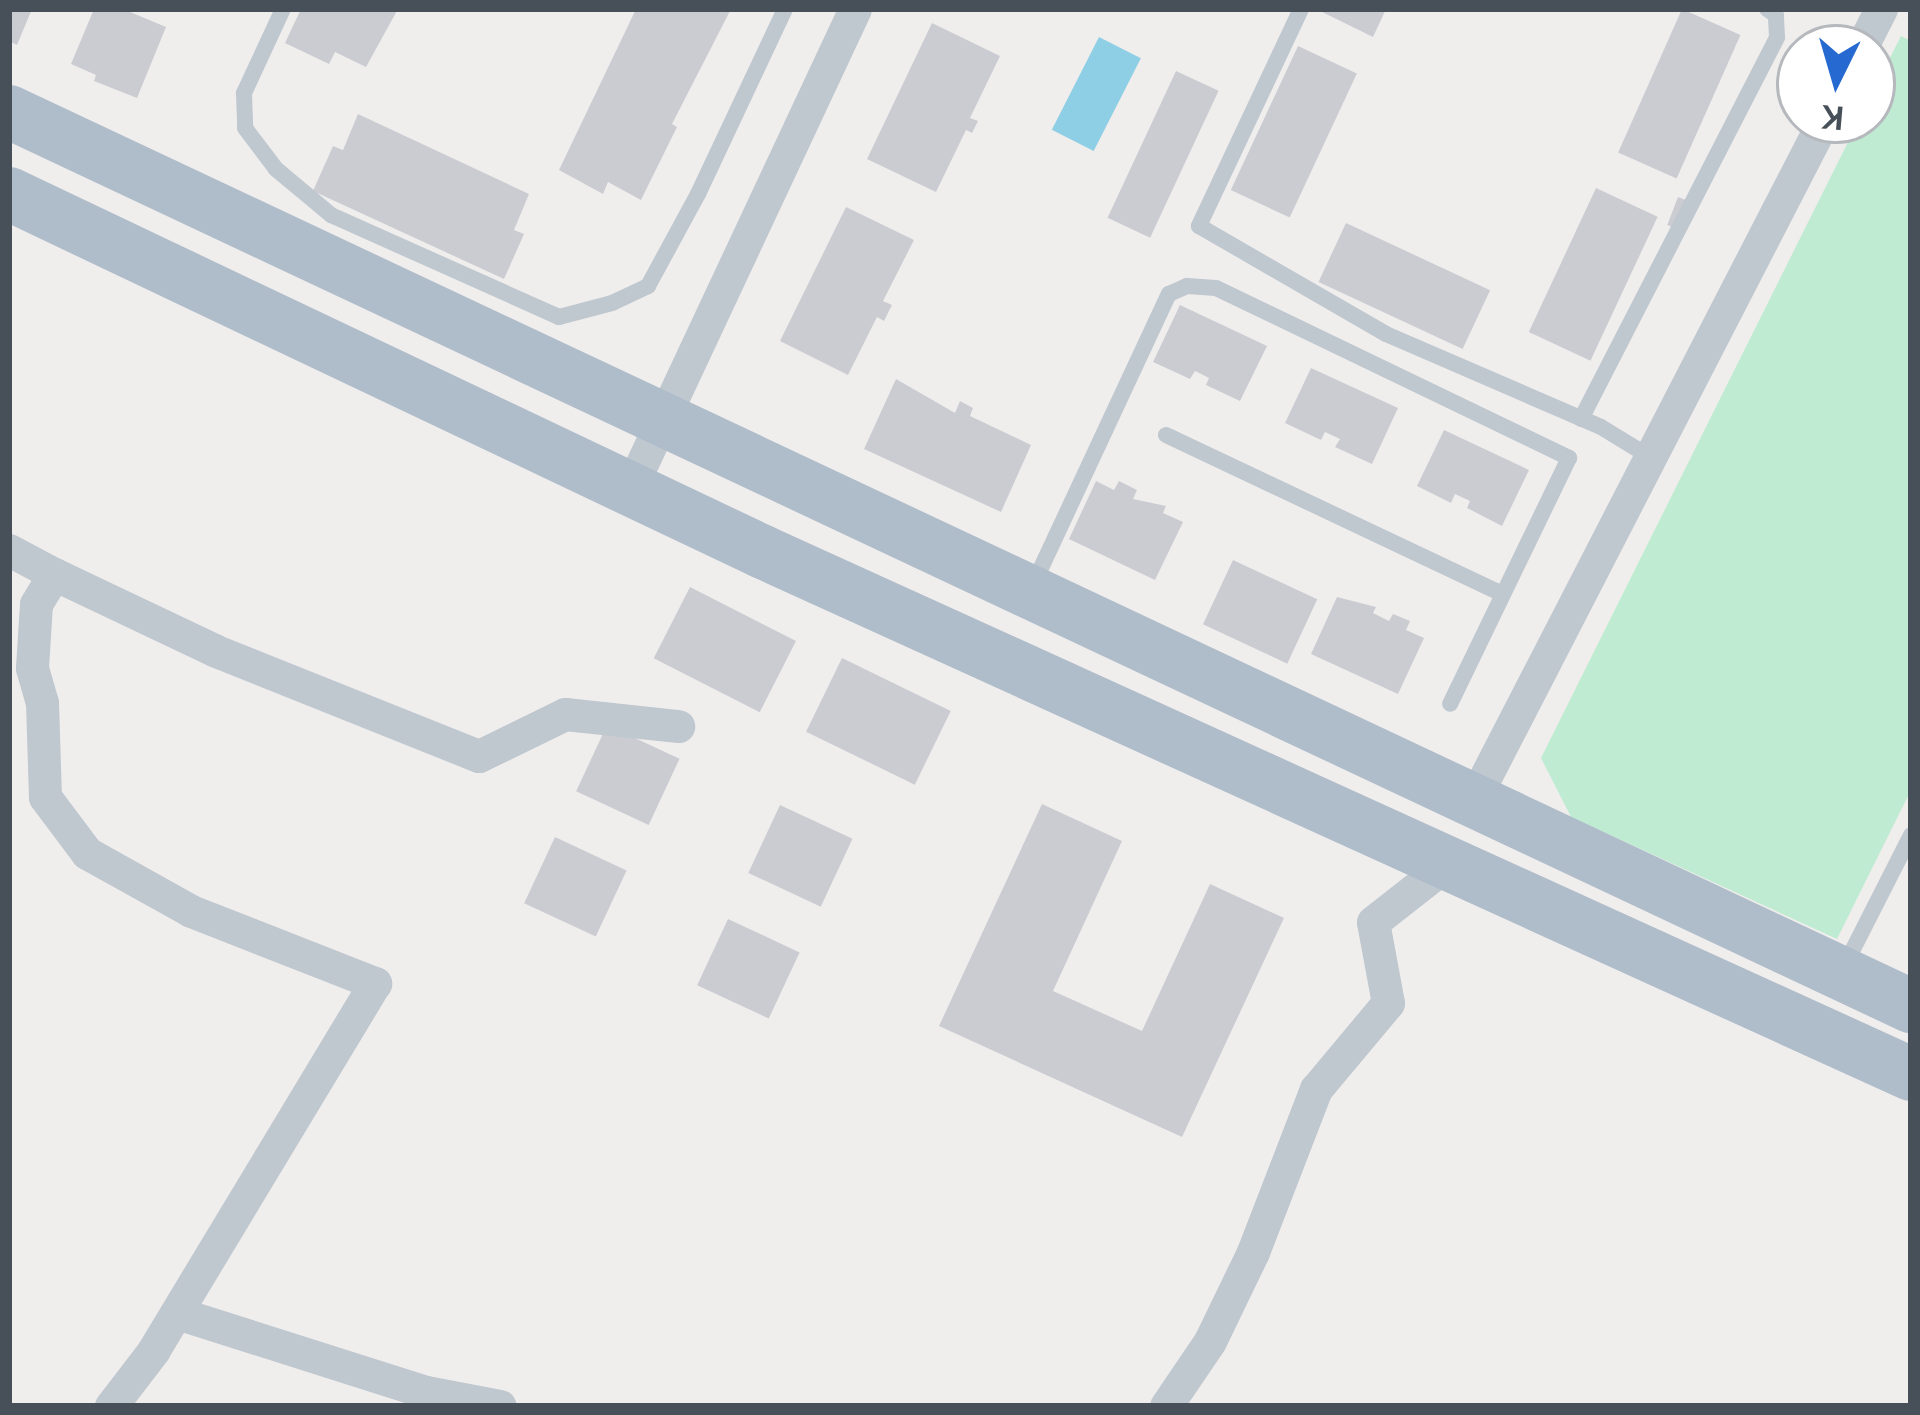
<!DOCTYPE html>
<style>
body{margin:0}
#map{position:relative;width:1920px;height:1415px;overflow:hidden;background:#f0eeed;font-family:Raleway,sans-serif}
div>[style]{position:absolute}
.green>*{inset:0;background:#beebd1}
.water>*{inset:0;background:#8fcfe5;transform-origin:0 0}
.building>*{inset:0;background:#cbccd2;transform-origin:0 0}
.service>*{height:16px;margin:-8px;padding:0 8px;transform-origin:8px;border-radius:8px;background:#bfc7cf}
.minor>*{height:33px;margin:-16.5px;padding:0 16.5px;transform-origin:16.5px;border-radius:16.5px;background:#bfc7cf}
.primary>*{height:54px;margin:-27px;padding:0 27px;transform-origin:27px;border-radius:27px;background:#afbcca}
span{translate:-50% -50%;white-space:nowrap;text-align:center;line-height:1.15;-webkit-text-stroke:9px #fff;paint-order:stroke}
.frame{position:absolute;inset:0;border:12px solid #475059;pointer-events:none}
.north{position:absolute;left:1776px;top:24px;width:120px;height:120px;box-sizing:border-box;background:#fff;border:3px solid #b5b9bd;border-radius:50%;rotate:185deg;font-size:33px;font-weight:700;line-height:48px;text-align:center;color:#475059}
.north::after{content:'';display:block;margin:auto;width:42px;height:54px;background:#266ad1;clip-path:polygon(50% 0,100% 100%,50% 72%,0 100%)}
</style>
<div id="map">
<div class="green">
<div style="clip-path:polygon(1901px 36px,1911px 41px,1911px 790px,1837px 939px,1571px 817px,1541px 758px,1859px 120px,1872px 120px,1872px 93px)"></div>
</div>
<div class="water">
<div style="left:1099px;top:37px;width:47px;height:104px;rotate:27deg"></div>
</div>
<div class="building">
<div style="clip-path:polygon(9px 9px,32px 9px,17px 45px,9px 41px)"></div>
<div style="clip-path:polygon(94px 9px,123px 9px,166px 27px,137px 98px,94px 81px,96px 75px,71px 64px)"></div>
<div style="clip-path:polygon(301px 9px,398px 9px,366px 67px,335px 52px,329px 64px,285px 43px)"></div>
<div style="clip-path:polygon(636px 9px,731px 9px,672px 124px,677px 127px,641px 200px,608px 182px,603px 194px,559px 170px)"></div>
<div style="clip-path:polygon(1316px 9px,1386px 9px,1373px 37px)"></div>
<div style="left:1682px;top:9px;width:64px;height:157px;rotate:24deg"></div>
<div style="clip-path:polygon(932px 23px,1000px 56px,970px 118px,978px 121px,972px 133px,966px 130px,936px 192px,867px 159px)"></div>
<div style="left:1298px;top:46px;width:65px;height:159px;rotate:25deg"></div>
<div style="left:1176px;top:71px;width:47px;height:162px;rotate:25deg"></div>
<div style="clip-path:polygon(358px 114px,529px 194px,514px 230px,524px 234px,504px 279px,313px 191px,333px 146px,343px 150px)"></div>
<div style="left:1596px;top:188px;width:68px;height:159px;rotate:25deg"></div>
<div style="left:1678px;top:197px;width:9px;height:30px;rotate:21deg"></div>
<div style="clip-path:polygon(846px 207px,914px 240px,883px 301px,892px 305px,884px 321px,877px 317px,848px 375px,780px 341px)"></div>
<div style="left:1346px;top:223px;width:159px;height:65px;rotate:25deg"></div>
<div style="clip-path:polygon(1180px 305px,1267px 346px,1240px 401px,1206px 385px,1209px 378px,1195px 371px,1190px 379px,1153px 362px)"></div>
<div style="clip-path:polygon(1311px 368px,1398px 408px,1372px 464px,1335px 447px,1340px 439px,1325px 432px,1321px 440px,1285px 423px)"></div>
<div style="clip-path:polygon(896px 379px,955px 413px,960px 401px,973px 408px,970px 416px,1031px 445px,1001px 512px,864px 449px)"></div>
<div style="clip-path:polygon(1444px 430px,1529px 470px,1502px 526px,1467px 508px,1470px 501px,1455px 494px,1451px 503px,1417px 486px)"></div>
<div style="clip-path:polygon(1096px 481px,1114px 490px,1119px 481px,1137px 490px,1133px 499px,1166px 506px,1163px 513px,1183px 522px,1155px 580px,1069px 539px)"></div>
<div style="left:1233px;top:560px;width:93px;height:71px;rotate:25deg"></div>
<div style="left:690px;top:587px;width:119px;height:80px;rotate:27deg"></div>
<div style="clip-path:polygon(1337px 597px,1376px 607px,1373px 613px,1389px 621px,1393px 614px,1410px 621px,1406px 630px,1424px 638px,1398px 694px,1311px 654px)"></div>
<div style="left:842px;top:658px;width:121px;height:82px;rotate:26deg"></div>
<div style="left:607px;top:725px;width:80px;height:73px;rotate:25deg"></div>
<div style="clip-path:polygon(1042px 804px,1122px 841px,1053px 991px,1142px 1031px,1210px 884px,1284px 918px,1182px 1137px,939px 1026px)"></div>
<div style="left:780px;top:805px;width:80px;height:75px;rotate:25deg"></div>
<div style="left:555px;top:837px;width:79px;height:73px;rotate:25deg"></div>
<div style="left:728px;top:919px;width:79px;height:73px;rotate:25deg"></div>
</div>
<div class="service">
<div style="left:283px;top:9px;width:93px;rotate:114.9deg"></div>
<div style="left:244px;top:93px;width:35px;rotate:88deg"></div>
<div style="left:245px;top:128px;width:51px;rotate:52.9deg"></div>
<div style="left:276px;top:169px;width:72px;rotate:39.9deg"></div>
<div style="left:331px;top:215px;width:250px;rotate:24.1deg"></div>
<div style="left:559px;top:317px;width:55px;rotate:-14.8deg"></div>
<div style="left:612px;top:303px;width:40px;rotate:-25deg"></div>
<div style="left:648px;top:286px;width:105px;rotate:-61.5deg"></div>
<div style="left:698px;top:194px;width:204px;rotate:-64.8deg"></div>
<div style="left:1301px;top:9px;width:240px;rotate:115.2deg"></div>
<div style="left:1199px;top:226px;width:216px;rotate:30deg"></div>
<div style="left:1386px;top:334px;width:234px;rotate:23.4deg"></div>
<div style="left:1601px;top:427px;width:57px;rotate:31.5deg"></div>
<div style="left:1581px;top:419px;width:429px;rotate:-62.8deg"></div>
<div style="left:1777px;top:37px;width:22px;rotate:-93deg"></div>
<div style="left:1776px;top:15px;width:11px;rotate:-146deg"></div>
<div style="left:1166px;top:435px;width:372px;rotate:25.3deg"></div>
<div style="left:1034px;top:583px;width:319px;rotate:-65deg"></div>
<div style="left:1169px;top:294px;width:20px;rotate:-24deg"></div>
<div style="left:1187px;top:286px;width:29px;rotate:4deg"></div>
<div style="left:1216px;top:288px;width:392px;rotate:25.7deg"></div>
<div style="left:1569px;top:458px;width:273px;rotate:115.8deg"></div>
<div style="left:1844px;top:967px;width:148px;rotate:-63.1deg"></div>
</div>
<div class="minor">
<div style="left:1861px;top:48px;width:44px;rotate:-62.9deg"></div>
<div style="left:630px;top:489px;width:530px;rotate:-64.89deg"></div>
<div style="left:9px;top:550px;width:51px;rotate:28.1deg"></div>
<div style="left:54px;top:574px;width:35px;rotate:121deg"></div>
<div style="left:36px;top:604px;width:64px;rotate:93.6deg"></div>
<div style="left:32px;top:668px;width:35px;rotate:74deg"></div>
<div style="left:42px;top:702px;width:95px;rotate:88.2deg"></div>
<div style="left:45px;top:797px;width:70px;rotate:53.1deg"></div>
<div style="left:87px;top:853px;width:119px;rotate:29.1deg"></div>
<div style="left:191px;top:911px;width:198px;rotate:21.4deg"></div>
<div style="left:375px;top:983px;width:428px;rotate:121.1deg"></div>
<div style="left:154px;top:1350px;width:71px;rotate:127.5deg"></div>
<div style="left:54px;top:574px;width:179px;rotate:25.4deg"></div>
<div style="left:216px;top:651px;width:283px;rotate:21.8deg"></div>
<div style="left:479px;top:756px;width:96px;rotate:-26deg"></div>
<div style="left:565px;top:714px;width:114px;rotate:6.1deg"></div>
<div style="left:1475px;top:797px;width:762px;rotate:-62.73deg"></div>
<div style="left:177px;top:1313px;width:261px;rotate:17.6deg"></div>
<div style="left:426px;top:1392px;width:75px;rotate:10.7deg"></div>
<div style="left:1166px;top:1406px;width:78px;rotate:-55.9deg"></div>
<div style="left:1210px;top:1341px;width:99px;rotate:-64.2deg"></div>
<div style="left:1253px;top:1252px;width:175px;rotate:-68.9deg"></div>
<div style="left:1316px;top:1089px;width:112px;rotate:-50.1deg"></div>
<div style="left:1388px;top:1003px;width:82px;rotate:-100.5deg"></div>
<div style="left:1373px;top:922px;width:94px;rotate:-38.1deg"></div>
</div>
<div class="primary">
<div style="left:9px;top:112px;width:2102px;rotate:25.18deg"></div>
<div style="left:9px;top:194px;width:835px;rotate:25.4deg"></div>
<div style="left:763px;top:552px;width:1261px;rotate:24.45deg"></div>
</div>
<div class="frame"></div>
<div class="north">K</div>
</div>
